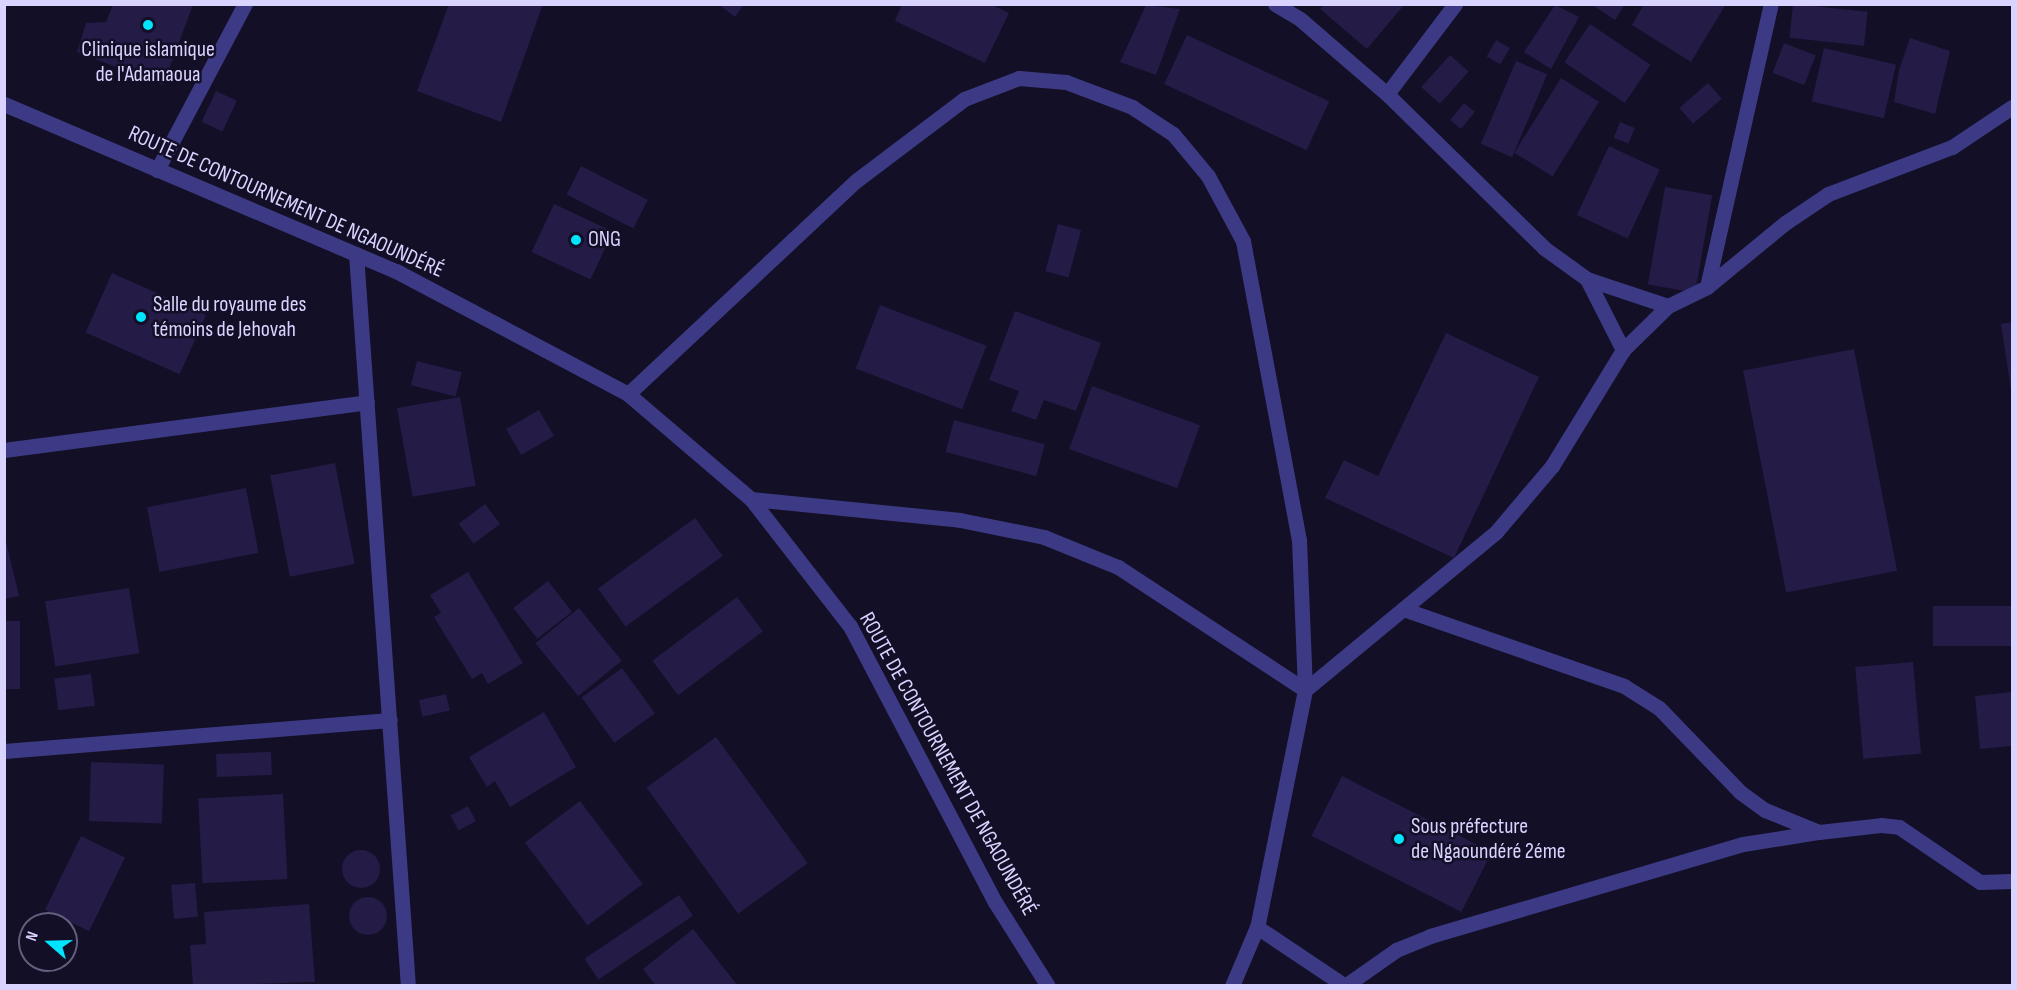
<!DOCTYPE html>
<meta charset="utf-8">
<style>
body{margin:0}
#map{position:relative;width:2017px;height:990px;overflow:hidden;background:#130f26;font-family:"Sofia Sans Condensed",sans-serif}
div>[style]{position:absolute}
.building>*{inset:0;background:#241b47;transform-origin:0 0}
.round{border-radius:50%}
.minor>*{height:15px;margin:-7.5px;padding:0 7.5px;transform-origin:7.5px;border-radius:7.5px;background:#3d3a85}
.tertiary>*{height:15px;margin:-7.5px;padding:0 7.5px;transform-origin:7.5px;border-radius:7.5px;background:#3d3a85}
.dots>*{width:16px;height:16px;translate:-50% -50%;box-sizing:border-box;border:3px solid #130f26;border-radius:50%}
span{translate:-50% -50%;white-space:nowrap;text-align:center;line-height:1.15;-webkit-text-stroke:5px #130f26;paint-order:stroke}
.poi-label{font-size:22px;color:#d9d4ff}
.left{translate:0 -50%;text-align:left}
.street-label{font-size:22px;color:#d9d4ff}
.frame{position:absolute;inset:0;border:6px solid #d9d4ff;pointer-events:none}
.north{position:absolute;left:18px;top:912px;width:60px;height:60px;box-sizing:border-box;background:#130f26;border:2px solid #625e7d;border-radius:50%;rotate:290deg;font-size:16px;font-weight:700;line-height:24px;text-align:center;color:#d9d4ff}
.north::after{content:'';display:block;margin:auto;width:21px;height:27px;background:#00e5ff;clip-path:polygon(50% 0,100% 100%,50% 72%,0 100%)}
</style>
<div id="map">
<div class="building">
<div style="clip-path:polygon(449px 4px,543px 4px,501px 122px,417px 91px)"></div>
<div style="clip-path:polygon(718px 4px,744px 4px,735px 17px)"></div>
<div style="clip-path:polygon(902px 4px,990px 4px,1009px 13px,985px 63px,895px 21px)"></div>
<div style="clip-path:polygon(1591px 4px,1625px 4px,1615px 20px)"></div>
<div style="clip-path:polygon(1644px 4px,1726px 4px,1691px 62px,1632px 25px)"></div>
<div style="left:1793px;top:4px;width:75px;height:34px;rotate:6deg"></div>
<div style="clip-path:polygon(113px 5px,193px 5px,163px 85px,77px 52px,86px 23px,106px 22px)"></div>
<div style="clip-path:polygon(1146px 5px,1180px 9px,1156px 75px,1120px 62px)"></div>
<div style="clip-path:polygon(1324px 5px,1404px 5px,1367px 49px,1320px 9px)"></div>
<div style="clip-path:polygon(1555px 5px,1579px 17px,1551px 69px,1524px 52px)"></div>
<div style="left:1590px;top:24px;width:73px;height:46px;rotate:34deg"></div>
<div style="left:1187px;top:35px;width:157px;height:54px;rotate:25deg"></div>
<div style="clip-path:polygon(1910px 38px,1950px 51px,1935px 114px,1894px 102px,1899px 70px)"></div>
<div style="left:1496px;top:40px;width:16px;height:19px;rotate:30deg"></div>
<div style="left:1784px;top:43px;width:34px;height:32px;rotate:21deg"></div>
<div style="left:1824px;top:48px;width:74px;height:55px;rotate:13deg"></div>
<div style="left:1450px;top:55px;width:25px;height:43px;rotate:42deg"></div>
<div style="left:1516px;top:61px;width:34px;height:90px;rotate:23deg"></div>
<div style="left:1561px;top:78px;width:45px;height:88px;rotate:32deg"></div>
<div style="left:1708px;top:83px;width:21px;height:38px;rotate:49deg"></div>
<div style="left:216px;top:91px;width:23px;height:34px;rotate:25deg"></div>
<div style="left:1464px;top:103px;width:14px;height:22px;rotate:39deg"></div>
<div style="left:1620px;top:122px;width:16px;height:17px;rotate:22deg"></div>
<div style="left:1609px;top:146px;width:56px;height:76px;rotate:25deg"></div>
<div style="left:581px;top:166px;width:75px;height:32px;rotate:27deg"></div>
<div style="left:1665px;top:187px;width:48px;height:99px;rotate:10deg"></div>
<div style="left:554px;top:204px;width:65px;height:53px;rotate:25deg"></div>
<div style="left:1058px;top:224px;width:24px;height:49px;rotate:15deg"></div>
<div style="left:112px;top:273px;width:103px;height:65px;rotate:24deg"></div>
<div style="left:880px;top:305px;width:114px;height:68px;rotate:21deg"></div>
<div style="clip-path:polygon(1015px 311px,1101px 343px,1076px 411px,1044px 400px,1036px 420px,1011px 411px,1019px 391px,989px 380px)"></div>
<div style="clip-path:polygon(2012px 322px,2012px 390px,2011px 390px,2001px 324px)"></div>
<div style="clip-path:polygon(1446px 333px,1539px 377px,1454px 558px,1325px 498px,1344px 460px,1378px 476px)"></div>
<div style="left:1854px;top:349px;width:226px;height:113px;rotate:79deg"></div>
<div style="left:417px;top:361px;width:46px;height:25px;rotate:14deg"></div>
<div style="left:1092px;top:386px;width:115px;height:67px;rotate:20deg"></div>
<div style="left:460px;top:397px;width:90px;height:64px;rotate:80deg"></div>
<div style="left:539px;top:410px;width:30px;height:38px;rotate:60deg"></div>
<div style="left:954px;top:420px;width:94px;height:33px;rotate:15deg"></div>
<div style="left:335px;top:463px;width:103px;height:66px;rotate:79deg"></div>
<div style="left:246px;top:488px;width:66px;height:101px;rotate:79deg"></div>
<div style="left:485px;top:504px;width:25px;height:33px;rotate:53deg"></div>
<div style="left:695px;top:518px;width:47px;height:120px;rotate:54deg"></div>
<div style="clip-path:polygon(4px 533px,19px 596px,4px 599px)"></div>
<div style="clip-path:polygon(468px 572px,523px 663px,488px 684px,482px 673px,472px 679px,434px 617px,441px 613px,430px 595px)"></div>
<div style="left:548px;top:581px;width:39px;height:44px;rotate:52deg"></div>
<div style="left:129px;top:588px;width:66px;height:85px;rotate:81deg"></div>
<div style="left:737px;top:597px;width:43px;height:106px;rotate:53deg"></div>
<div style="left:2012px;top:606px;width:40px;height:79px;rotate:90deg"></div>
<div style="left:579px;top:608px;width:68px;height:56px;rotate:51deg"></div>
<div style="left:4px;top:621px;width:16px;height:68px"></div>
<div style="left:1913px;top:662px;width:92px;height:58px;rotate:85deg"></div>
<div style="left:622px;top:668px;width:56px;height:50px;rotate:54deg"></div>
<div style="left:91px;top:674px;width:32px;height:37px;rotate:83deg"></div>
<div style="clip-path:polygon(2012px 692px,2012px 746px,1980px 749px,1975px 696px)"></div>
<div style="left:446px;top:694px;width:17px;height:28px;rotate:77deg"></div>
<div style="clip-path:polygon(544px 712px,576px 767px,510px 807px,495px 781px,487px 787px,469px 757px)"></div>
<div style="left:716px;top:737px;width:156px;height:86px;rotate:54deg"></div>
<div style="left:271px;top:752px;width:23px;height:55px;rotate:88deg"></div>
<div style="left:91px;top:762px;width:73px;height:59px;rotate:2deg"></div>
<div style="left:1342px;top:776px;width:168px;height:67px;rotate:27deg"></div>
<div style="left:283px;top:794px;width:85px;height:85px;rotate:87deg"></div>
<div style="left:580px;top:801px;width:104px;height:69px;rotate:53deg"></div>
<div style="left:468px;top:806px;width:17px;height:20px;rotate:62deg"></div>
<div style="left:81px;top:836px;width:49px;height:82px;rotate:26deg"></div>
<div class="round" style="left:342px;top:850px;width:38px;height:38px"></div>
<div style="left:195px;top:883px;width:34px;height:24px;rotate:85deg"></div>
<div style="left:679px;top:895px;width:25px;height:114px;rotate:56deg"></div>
<div class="round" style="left:349px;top:897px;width:38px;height:38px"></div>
<div style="clip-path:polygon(309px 904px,315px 982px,193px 986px,190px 945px,206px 944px,204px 912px)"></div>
<div style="clip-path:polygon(693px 929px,738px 986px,656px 986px,643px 969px)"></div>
</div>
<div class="minor">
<div style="left:1275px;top:4px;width:29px;rotate:31deg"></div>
<div style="left:1300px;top:19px;width:115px;rotate:40.8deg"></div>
<div style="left:1387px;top:94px;width:220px;rotate:44.4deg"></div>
<div style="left:1544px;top:248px;width:53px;rotate:35.8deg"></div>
<div style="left:1587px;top:279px;width:85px;rotate:18.4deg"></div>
<div style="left:1668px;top:306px;width:43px;rotate:-26deg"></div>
<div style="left:1707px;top:287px;width:101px;rotate:-39.4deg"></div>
<div style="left:1785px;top:223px;width:52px;rotate:-34deg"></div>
<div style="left:1828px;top:194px;width:133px;rotate:-20.8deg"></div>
<div style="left:1952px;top:147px;width:72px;rotate:-33.7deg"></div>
<div style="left:1387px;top:94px;width:113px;rotate:-52.9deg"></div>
<div style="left:157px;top:170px;width:188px;rotate:-62.1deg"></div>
<div style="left:356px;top:254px;width:734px;rotate:85.94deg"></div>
<div style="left:1587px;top:279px;width:80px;rotate:63.1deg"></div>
<div style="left:1707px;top:287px;width:290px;rotate:-77.3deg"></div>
<div style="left:628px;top:394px;width:313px;rotate:-43.1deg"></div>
<div style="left:857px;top:180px;width:134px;rotate:-37.1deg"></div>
<div style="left:964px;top:99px;width:59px;rotate:-20.9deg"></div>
<div style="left:1019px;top:78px;width:47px;rotate:4.9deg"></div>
<div style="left:1066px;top:82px;width:71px;rotate:20.7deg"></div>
<div style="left:1132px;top:107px;width:49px;rotate:33.4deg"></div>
<div style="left:1173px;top:134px;width:55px;rotate:50.2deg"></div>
<div style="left:1208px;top:176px;width:74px;rotate:61.7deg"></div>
<div style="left:1243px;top:241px;width:304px;rotate:79.4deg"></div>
<div style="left:1299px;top:540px;width:150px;rotate:87.7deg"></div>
<div style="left:1305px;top:690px;width:242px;rotate:101.4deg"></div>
<div style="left:1257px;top:927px;width:64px;rotate:113deg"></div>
<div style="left:4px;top:450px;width:366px;rotate:-7.5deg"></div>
<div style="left:751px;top:499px;width:210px;rotate:5.7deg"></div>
<div style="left:960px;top:520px;width:86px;rotate:11.4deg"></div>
<div style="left:1044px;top:537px;width:80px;rotate:22.1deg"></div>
<div style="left:1118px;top:567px;width:224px;rotate:33.3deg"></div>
<div style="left:1403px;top:609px;width:234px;rotate:19.2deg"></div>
<div style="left:1624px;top:686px;width:41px;rotate:32.2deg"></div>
<div style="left:1659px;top:708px;width:117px;rotate:46deg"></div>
<div style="left:1740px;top:792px;width:31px;rotate:36deg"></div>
<div style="left:1765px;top:810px;width:58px;rotate:22.2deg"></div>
<div style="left:1305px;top:690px;width:248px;rotate:-39.6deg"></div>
<div style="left:1496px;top:532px;width:87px;rotate:-49.7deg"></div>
<div style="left:1552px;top:466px;width:136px;rotate:-58.5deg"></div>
<div style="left:1623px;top:350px;width:63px;rotate:-44.4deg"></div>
<div style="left:4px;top:751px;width:387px;rotate:-4.6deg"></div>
<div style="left:1257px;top:927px;width:106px;rotate:33.8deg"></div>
<div style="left:1345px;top:986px;width:62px;rotate:-35.2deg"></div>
<div style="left:1396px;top:950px;width:37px;rotate:-22deg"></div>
<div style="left:1430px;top:936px;width:326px;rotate:-16.4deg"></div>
<div style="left:1743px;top:844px;width:77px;rotate:-9deg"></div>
<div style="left:1819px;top:832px;width:62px;rotate:-6.4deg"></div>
<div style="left:1881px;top:825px;width:18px;rotate:6deg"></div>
<div style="left:1899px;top:827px;width:98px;rotate:34.2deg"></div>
<div style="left:1980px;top:882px;width:32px;rotate:-2deg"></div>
</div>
<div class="tertiary">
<div style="left:4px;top:104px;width:426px;rotate:23.1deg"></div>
<div style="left:396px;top:271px;width:263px;rotate:27.9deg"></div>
<div style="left:628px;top:394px;width:162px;rotate:40.5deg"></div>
<div style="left:751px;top:499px;width:161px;rotate:52.1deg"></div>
<div style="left:850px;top:626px;width:312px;rotate:62.3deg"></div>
<div style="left:995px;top:902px;width:99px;rotate:57.8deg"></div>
</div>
<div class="dots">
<div style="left:148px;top:25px;background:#00e5ff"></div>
<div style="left:576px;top:240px;background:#00e5ff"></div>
<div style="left:141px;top:317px;background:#00e5ff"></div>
<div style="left:1399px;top:839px;background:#00e5ff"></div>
</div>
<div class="poi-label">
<span style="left:148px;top:62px">Clinique islamique<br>de l'Adamaoua</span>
<span class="left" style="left:588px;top:240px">ONG</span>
<span class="left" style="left:153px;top:317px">Salle du royaume des<br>témoins de Jehovah</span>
<span class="left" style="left:1411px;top:839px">Sous préfecture<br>de Ngaoundéré 2éme</span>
</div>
<div class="street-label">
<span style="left:286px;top:202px;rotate:24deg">ROUTE DE CONTOURNEMENT DE NGAOUNDÉRÉ</span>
<span style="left:948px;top:764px;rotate:61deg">ROUTE DE CONTOURNEMENT DE NGAOUNDÉRÉ</span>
</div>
<div class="frame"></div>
<div class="north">N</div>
</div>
